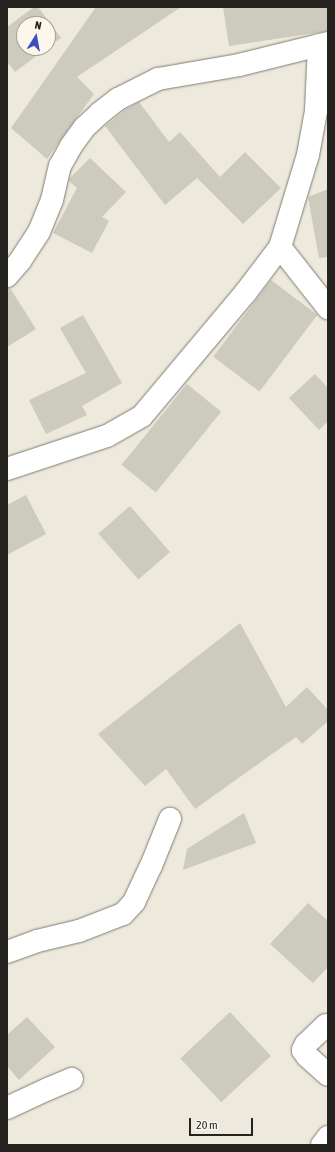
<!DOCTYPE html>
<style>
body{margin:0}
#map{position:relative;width:335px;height:1152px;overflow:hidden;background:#ede9dd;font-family:"Asap Condensed",sans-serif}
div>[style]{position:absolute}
.building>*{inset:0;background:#cdcabe;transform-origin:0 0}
.roads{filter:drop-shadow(0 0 1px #7f7c71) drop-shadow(0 0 1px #7f7c71)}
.street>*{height:22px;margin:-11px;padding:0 11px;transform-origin:11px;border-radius:11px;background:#fff}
.secondary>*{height:22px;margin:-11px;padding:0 11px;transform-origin:11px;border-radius:11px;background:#fff}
span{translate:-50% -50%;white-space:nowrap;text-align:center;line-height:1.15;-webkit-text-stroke:3px #fbf7ea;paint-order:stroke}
.frame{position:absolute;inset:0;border:8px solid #25231f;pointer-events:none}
.north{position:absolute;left:16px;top:16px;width:40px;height:40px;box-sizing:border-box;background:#fbf7ea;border:1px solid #a5a299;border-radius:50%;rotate:11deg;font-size:11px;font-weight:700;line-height:16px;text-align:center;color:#25231f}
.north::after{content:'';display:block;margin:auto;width:14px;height:18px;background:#3f4dc1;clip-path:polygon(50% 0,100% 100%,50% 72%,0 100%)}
.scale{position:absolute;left:189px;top:1118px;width:64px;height:18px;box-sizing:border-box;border:2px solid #25231f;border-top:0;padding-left:5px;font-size:12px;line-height:14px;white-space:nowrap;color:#25231f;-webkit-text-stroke:3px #fbf7ea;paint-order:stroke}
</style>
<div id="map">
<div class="building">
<div style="clip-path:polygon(34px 7px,38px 7px,61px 38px,48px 47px,48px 24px,24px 24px,24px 48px,47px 48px,15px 72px,7px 62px,7px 27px)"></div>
<div style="clip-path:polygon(96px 7px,181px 7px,77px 77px,94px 94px,47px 159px,11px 128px)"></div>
<div style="clip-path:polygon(223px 7px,327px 7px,328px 31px,229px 46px)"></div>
<div style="clip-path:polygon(139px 102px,169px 142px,180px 132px,220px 177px,245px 152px,281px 188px,243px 224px,197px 178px,165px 205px,105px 126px,125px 110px)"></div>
<div style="clip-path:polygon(90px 158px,126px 192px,102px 217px,109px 221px,92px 253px,53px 233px,77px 188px,69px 181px,70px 178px)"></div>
<div style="clip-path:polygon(328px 189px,328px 257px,319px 258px,308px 197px)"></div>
<div style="left:271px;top:280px;width:58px;height:96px;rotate:37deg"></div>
<div style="clip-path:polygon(7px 288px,10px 288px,36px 329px,7px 347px)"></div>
<div style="clip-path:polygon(83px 315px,122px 383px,82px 406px,87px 415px,46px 434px,29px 400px,86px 373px,60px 328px)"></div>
<div style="clip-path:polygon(315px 374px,328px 388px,328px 421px,319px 430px,289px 398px)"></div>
<div style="left:187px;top:384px;width:44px;height:104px;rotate:39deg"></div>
<div style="clip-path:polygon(26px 495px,46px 534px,7px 555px,7px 505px)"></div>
<div style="left:130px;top:506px;width:61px;height:42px;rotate:49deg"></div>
<div style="clip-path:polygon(240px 623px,286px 707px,307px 687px,328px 710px,328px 721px,302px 744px,296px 737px,195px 809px,166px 769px,145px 786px,98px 734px)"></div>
<div style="clip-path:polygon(244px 813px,256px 843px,183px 870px,187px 849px)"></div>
<div style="clip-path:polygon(308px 903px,328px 921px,328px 967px,313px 983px,270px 944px)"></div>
<div style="left:230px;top:1012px;width:60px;height:68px;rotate:47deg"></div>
<div style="clip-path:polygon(27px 1017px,55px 1047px,19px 1080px,7px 1066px,7px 1035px)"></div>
</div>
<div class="roads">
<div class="street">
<div style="left:280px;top:247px;width:78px;rotate:51.8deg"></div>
<div style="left:7px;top:469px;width:105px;rotate:-18.3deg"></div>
<div style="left:107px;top:436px;width:40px;rotate:-29.7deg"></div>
<div style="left:142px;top:416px;width:162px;rotate:-50deg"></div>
<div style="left:246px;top:292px;width:56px;rotate:-52.9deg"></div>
<div style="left:280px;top:247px;width:96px;rotate:-73.1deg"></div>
<div style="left:308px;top:155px;width:45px;rotate:-79.7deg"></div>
<div style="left:316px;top:111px;width:66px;rotate:-87.4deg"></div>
<div style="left:7px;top:952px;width:32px;rotate:-20deg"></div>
<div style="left:37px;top:941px;width:43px;rotate:-13.4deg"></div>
<div style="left:79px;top:931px;width:47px;rotate:-21.1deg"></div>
<div style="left:123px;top:914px;width:16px;rotate:-47deg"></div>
<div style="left:134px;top:902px;width:40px;rotate:-65deg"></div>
<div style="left:151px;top:866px;width:51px;rotate:-68deg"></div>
<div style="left:326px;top:1025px;width:28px;rotate:136deg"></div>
<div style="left:306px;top:1044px;width:7px;rotate:117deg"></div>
<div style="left:303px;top:1050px;width:7px;rotate:56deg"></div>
<div style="left:307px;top:1056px;width:28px;rotate:42deg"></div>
<div style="left:7px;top:1108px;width:45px;rotate:-24.9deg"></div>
<div style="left:48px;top:1089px;width:26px;rotate:-23deg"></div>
</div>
<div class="secondary">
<div style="left:7px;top:276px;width:20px;rotate:-49deg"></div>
<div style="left:20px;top:261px;width:35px;rotate:-57deg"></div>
<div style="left:39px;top:232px;width:35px;rotate:-68deg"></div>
<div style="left:52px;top:200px;width:35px;rotate:-77deg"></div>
<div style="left:60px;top:166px;width:23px;rotate:-61deg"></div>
<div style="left:71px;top:146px;width:22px;rotate:-54deg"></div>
<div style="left:84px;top:128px;width:22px;rotate:-43deg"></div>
<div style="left:100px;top:113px;width:23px;rotate:-38deg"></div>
<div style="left:118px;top:99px;width:45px;rotate:-26.6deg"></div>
<div style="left:158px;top:79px;width:82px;rotate:-9.8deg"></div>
<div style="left:239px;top:65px;width:92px;rotate:-13.9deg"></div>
<div style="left:322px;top:1145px;width:10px;rotate:-53deg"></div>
</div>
</div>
<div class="frame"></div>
<div class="north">N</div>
<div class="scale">20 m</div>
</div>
